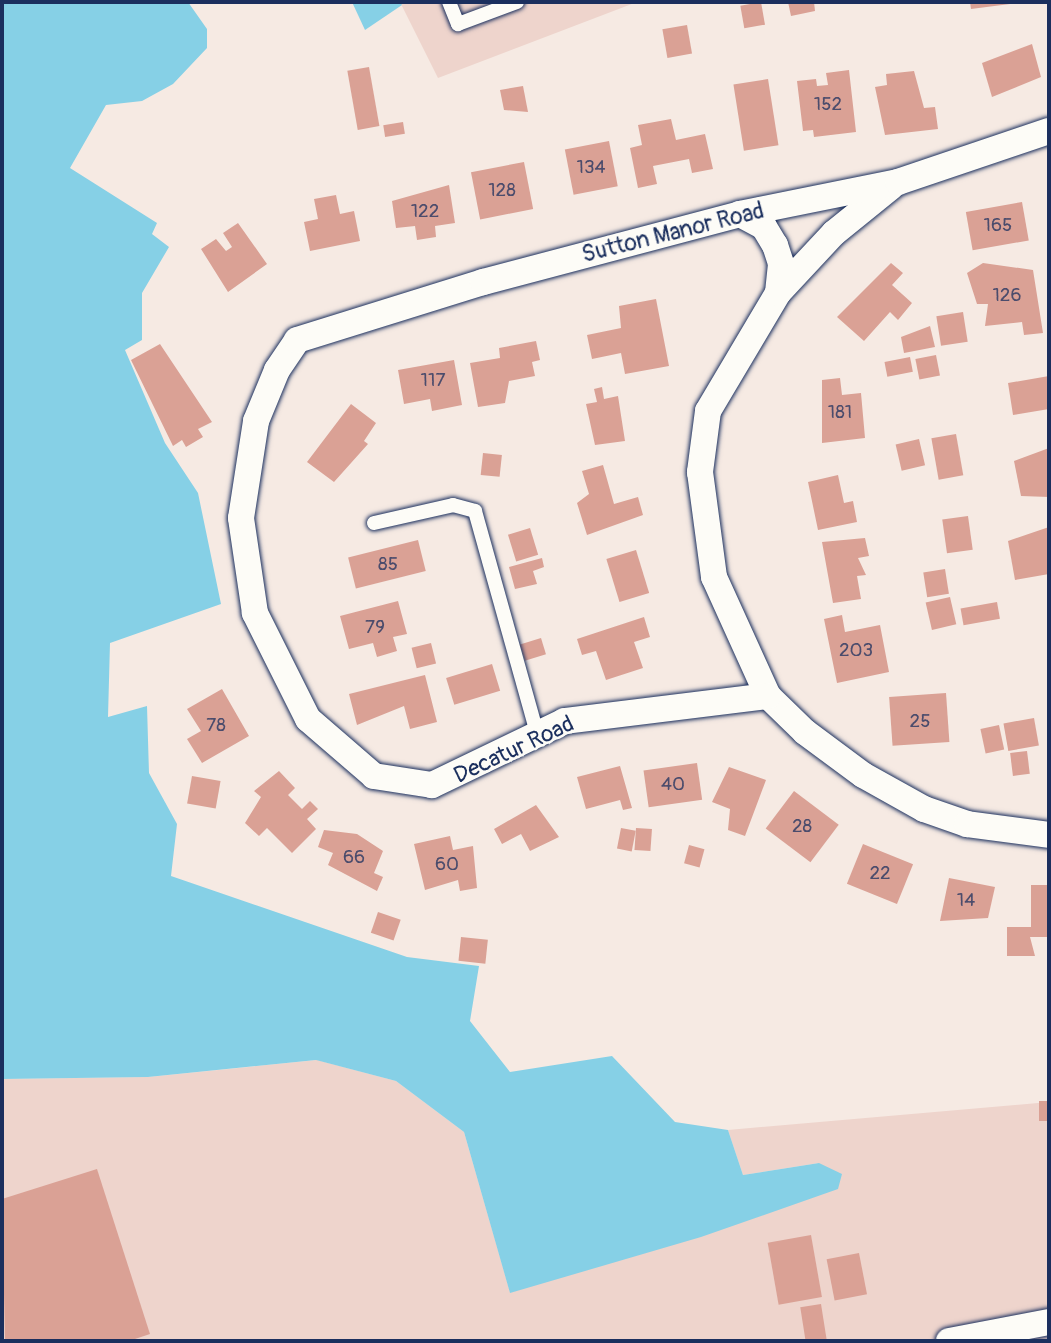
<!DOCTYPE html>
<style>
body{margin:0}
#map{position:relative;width:1051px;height:1343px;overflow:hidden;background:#f6eae3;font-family:Pangolin,sans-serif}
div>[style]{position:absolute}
.built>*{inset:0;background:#eed4cc}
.water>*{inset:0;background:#86d0e6}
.building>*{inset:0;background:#daa195;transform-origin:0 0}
.roads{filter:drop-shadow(0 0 2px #1b2f5e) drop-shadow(0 0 2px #1b2f5e)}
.lane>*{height:14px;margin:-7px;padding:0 7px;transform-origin:7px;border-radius:7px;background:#fdfcf7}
.street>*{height:26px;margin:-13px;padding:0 13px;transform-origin:13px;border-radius:13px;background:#fdfcf7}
span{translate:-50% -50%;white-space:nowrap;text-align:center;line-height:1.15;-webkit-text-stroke:5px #fdfcf7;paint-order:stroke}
.number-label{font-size:19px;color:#4b4c6c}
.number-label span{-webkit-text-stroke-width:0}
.street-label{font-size:23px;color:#1b2f5e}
.frame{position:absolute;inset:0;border:4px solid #1b2f5e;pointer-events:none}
</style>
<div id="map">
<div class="built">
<div style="clip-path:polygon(400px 2px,637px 2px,438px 78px)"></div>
<div style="clip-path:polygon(317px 1060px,396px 1081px,464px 1132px,510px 1292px,819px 1163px,743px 1175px,728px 1130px,1049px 1102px,1049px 1341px,2px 1341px,2px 1079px,148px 1077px)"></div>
</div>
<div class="water">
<div style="clip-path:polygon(2px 2px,188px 2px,207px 29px,207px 48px,173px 84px,142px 101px,106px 105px,70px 168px,157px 223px,152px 234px,169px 247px,142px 293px,142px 340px,125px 350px,165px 443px,198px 493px,221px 604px,110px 643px,108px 717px,147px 706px,149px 773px,177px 824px,171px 876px,407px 957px,479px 966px,470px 1021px,510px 1072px,612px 1056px,675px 1122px,728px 1130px,743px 1175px,819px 1163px,842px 1174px,838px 1189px,701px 1237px,510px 1293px,464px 1132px,396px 1081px,316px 1060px,148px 1077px,2px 1079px)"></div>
<div style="clip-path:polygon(352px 2px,400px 2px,402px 5px,365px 30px)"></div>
</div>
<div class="building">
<div style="left:761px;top:2px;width:23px;height:21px;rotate:80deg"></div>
<div style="clip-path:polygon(788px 2px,814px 2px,815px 11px,791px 16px)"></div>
<div style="clip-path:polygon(970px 2px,1010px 2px,1010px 4px,971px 9px)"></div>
<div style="left:687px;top:25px;width:29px;height:25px;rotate:80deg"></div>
<div style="clip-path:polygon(1032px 44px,1041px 77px,992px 97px,982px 63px)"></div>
<div style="left:369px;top:67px;width:60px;height:22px;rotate:80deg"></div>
<div style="clip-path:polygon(849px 70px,856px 132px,814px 137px,813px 130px,803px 131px,797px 81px,816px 79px,817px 86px,828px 85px,826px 73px)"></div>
<div style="clip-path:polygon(914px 71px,924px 108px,935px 107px,938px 129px,885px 135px,875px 87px,887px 85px,886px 74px)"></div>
<div style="left:768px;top:79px;width:67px;height:35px;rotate:81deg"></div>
<div style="clip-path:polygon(523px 86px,528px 112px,504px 110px,500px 90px)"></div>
<div style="clip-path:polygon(671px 119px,676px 140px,705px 134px,713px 169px,692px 173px,689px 159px,653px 166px,657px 184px,638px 188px,630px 148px,642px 145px,638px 125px)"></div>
<div style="left:403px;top:122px;width:12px;height:20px;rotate:81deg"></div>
<div style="left:609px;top:141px;width:46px;height:45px;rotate:79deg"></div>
<div style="left:524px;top:162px;width:48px;height:54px;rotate:79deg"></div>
<div style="clip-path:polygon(449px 185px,455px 223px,435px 226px,436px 237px,417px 240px,415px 226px,396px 228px,392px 201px)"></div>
<div style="clip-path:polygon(336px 195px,340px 214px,354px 211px,360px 241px,310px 251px,304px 222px,318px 219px,314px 199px)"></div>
<div style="left:1022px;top:202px;width:39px;height:57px;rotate:80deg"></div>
<div style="clip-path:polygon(238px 223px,267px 264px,228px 292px,201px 249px,216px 239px,226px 251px,232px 247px,223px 233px)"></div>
<div style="clip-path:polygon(891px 263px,903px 273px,892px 285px,912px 303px,898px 320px,890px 312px,864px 341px,837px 317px)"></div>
<div style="clip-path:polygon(983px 263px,1033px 270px,1043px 333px,1024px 335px,1022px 322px,985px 326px,988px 304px,977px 304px,967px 273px)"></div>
<div style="clip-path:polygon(656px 299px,669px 366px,625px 374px,621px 353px,592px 359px,587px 335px,621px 328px,619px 306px)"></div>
<div style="left:963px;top:312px;width:30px;height:27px;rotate:81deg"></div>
<div style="clip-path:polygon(930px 326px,935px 347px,904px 353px,901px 337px)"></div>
<div style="clip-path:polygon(536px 341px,540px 360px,532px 362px,535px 376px,509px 381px,505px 403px,478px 407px,470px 363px,500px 358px,499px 348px)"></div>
<div style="clip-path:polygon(160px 344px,212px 422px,198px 429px,203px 437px,186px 447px,182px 440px,173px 446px,131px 360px)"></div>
<div style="left:936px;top:355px;width:21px;height:21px;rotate:79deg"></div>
<div style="left:910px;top:357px;width:15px;height:26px;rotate:79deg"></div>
<div style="clip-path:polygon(454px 360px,462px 405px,432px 411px,430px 399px,404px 404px,398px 370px)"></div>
<div style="clip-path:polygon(1049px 376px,1049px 409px,1013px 415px,1008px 383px)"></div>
<div style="clip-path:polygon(840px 378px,842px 395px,861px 393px,865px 438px,822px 443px,822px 380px)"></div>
<div style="clip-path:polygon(602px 387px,604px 399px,618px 396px,625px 441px,595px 445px,586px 404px,597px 402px,594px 389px)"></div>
<div style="clip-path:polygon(351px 404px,376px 423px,364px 441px,368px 444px,334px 482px,307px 462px)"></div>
<div style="left:956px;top:434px;width:42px;height:25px;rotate:80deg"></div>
<div style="left:919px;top:439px;width:27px;height:24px;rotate:77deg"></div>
<div style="clip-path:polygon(1049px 448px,1049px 497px,1021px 496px,1014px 461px)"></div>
<div style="left:483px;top:453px;width:19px;height:22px;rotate:6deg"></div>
<div style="clip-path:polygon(603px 465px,614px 504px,638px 497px,643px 515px,587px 535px,577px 503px,589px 494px,582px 471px)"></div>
<div style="clip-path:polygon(838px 475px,844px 503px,853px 501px,857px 522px,818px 530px,808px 482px)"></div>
<div style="left:968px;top:516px;width:34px;height:26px;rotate:82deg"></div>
<div style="clip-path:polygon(1049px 527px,1049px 574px,1015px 580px,1008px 541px)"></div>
<div style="left:530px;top:528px;width:28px;height:23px;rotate:73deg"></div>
<div style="clip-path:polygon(865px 538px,869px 556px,858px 558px,866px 575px,857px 576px,861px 599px,833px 603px,822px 542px)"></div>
<div style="left:418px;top:540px;width:32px;height:72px;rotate:76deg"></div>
<div style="left:636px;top:550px;width:45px;height:31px;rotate:73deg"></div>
<div style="clip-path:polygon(542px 558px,544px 567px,533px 571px,537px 584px,515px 589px,509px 567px)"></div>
<div style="left:945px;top:569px;width:25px;height:22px;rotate:81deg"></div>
<div style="left:950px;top:597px;width:28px;height:25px;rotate:77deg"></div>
<div style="clip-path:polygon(398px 601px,407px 634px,393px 637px,397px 651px,377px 657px,373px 643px,349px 649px,340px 616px)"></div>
<div style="left:997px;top:602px;width:17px;height:37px;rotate:80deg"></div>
<div style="clip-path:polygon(842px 615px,845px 632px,880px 625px,889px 672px,837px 683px,824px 619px)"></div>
<div style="clip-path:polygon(644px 617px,650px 637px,634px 642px,643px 668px,606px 680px,596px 651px,582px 655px,577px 639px)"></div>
<div style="left:541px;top:638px;width:17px;height:22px;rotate:73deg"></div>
<div style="left:431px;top:643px;width:21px;height:20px;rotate:76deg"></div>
<div style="left:492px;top:664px;width:28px;height:48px;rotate:73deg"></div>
<div style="clip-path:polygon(425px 675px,437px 722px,410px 729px,404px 706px,357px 725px,349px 694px)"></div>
<div style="clip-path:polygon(222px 689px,249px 736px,202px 763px,187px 739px,201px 731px,187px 709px)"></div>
<div style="left:946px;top:693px;width:49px;height:57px;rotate:86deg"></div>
<div style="left:1034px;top:718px;width:28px;height:31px;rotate:80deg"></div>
<div style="left:999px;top:725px;width:25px;height:19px;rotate:78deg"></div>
<div style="left:1027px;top:751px;width:23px;height:17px;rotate:83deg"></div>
<div style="left:697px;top:763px;width:37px;height:54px;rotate:82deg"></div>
<div style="clip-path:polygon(620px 766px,632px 808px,623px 810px,620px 800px,586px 809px,577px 777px)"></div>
<div style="clip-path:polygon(729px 767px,766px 780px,745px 836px,728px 830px,730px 809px,712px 802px)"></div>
<div style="clip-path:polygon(279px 771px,295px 788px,288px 795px,302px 809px,310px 801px,318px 809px,307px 819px,316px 829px,292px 853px,267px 828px,259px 836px,245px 823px,261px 797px,254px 791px)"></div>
<div style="left:192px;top:776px;width:29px;height:28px;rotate:10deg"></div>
<div style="left:794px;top:791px;width:56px;height:47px;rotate:37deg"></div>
<div style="clip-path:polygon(536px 805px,559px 837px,530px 851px,521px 834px,502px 844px,494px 829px)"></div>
<div style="left:621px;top:828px;width:15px;height:21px;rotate:11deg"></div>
<div style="left:636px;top:828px;width:16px;height:22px;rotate:4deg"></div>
<div style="clip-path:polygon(324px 830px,357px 834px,383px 851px,374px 873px,383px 877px,377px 891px,328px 865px,333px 853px,318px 847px)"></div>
<div style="clip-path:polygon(450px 836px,453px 850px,473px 846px,477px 888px,460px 891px,458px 880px,425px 890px,414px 844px)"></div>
<div style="left:863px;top:844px;width:54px;height:43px;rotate:22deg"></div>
<div style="left:689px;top:845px;width:16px;height:19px;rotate:15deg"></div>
<div style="clip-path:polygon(949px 878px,995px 887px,988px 918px,940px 921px)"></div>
<div style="clip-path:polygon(1031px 885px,1049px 885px,1049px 937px,1030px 937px,1035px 956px,1007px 956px,1007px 927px,1031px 927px)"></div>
<div style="left:378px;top:912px;width:24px;height:22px;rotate:19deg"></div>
<div style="left:461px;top:937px;width:27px;height:24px;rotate:6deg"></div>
<div style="left:1049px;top:1101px;width:20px;height:10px;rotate:90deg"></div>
<div style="clip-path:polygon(97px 1169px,150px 1334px,129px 1341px,5px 1341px,2px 1199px)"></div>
<div style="left:811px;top:1235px;width:63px;height:44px;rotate:80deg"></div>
<div style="left:859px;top:1253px;width:42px;height:33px;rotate:79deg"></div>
<div style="left:821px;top:1304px;width:37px;height:21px;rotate:81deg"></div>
</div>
<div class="roads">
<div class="lane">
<div style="left:449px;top:2px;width:24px;rotate:68deg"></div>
<div style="left:458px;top:24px;width:63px;rotate:-20.4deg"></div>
<div style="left:374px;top:523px;width:81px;rotate:-12.8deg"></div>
<div style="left:453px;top:505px;width:23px;rotate:15deg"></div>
<div style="left:475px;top:511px;width:230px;rotate:74.4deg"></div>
</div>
<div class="street">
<div style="left:891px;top:187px;width:73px;rotate:141.1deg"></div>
<div style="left:834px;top:233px;width:82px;rotate:133deg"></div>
<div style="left:778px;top:293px;width:137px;rotate:120.7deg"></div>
<div style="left:708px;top:411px;width:62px;rotate:97.5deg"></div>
<div style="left:700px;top:472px;width:106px;rotate:82.4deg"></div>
<div style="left:714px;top:577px;width:131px;rotate:65.6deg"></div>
<div style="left:768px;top:696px;width:52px;rotate:44.2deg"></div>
<div style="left:805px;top:732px;width:72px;rotate:36.6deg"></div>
<div style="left:863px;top:775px;width:70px;rotate:29.1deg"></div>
<div style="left:924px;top:809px;width:46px;rotate:19.2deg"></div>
<div style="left:967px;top:824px;width:83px;rotate:7.6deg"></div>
<div style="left:740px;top:214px;width:27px;rotate:28deg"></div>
<div style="left:764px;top:227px;width:21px;rotate:59deg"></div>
<div style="left:775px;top:245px;width:20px;rotate:72deg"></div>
<div style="left:781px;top:264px;width:29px;rotate:96deg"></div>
<div style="left:768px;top:696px;width:205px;rotate:173deg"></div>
<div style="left:565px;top:721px;width:148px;rotate:154.3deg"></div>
<div style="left:432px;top:785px;width:59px;rotate:-171.2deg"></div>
<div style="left:374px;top:776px;width:87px;rotate:-139.2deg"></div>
<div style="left:308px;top:719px;width:119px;rotate:-116.6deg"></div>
<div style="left:255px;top:613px;width:96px;rotate:-98.4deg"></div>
<div style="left:241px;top:518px;width:98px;rotate:-81.2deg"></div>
<div style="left:256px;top:421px;width:55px;rotate:-67.6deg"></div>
<div style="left:277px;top:370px;width:36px;rotate:-56deg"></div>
<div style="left:297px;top:340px;width:195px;rotate:-17.3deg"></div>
<div style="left:483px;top:282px;width:266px;rotate:-14.8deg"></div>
<div style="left:740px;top:214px;width:161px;rotate:-11.4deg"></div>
<div style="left:898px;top:182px;width:159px;rotate:-18.7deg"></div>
<div style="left:949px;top:1341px;width:102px;rotate:-10.8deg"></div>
</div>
</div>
<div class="number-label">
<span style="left:828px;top:105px">152</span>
<span style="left:591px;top:168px">134</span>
<span style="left:502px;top:191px">128</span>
<span style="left:425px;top:212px">122</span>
<span style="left:998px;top:226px">165</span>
<span style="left:1007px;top:296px">126</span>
<span style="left:433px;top:381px">117</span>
<span style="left:840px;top:413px">181</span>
<span style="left:388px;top:565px">85</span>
<span style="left:375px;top:628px">79</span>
<span style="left:856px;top:651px">203</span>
<span style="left:920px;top:722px">25</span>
<span style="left:216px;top:726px">78</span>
<span style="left:673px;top:785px">40</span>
<span style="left:802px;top:827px">28</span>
<span style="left:354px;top:858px">66</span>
<span style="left:447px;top:865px">60</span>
<span style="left:880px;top:874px">22</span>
<span style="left:966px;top:901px">14</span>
</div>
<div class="street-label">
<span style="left:673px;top:233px;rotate:-14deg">Sutton Manor Road</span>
<span style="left:514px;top:750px;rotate:-25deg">Decatur Road</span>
</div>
<div class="frame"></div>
</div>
